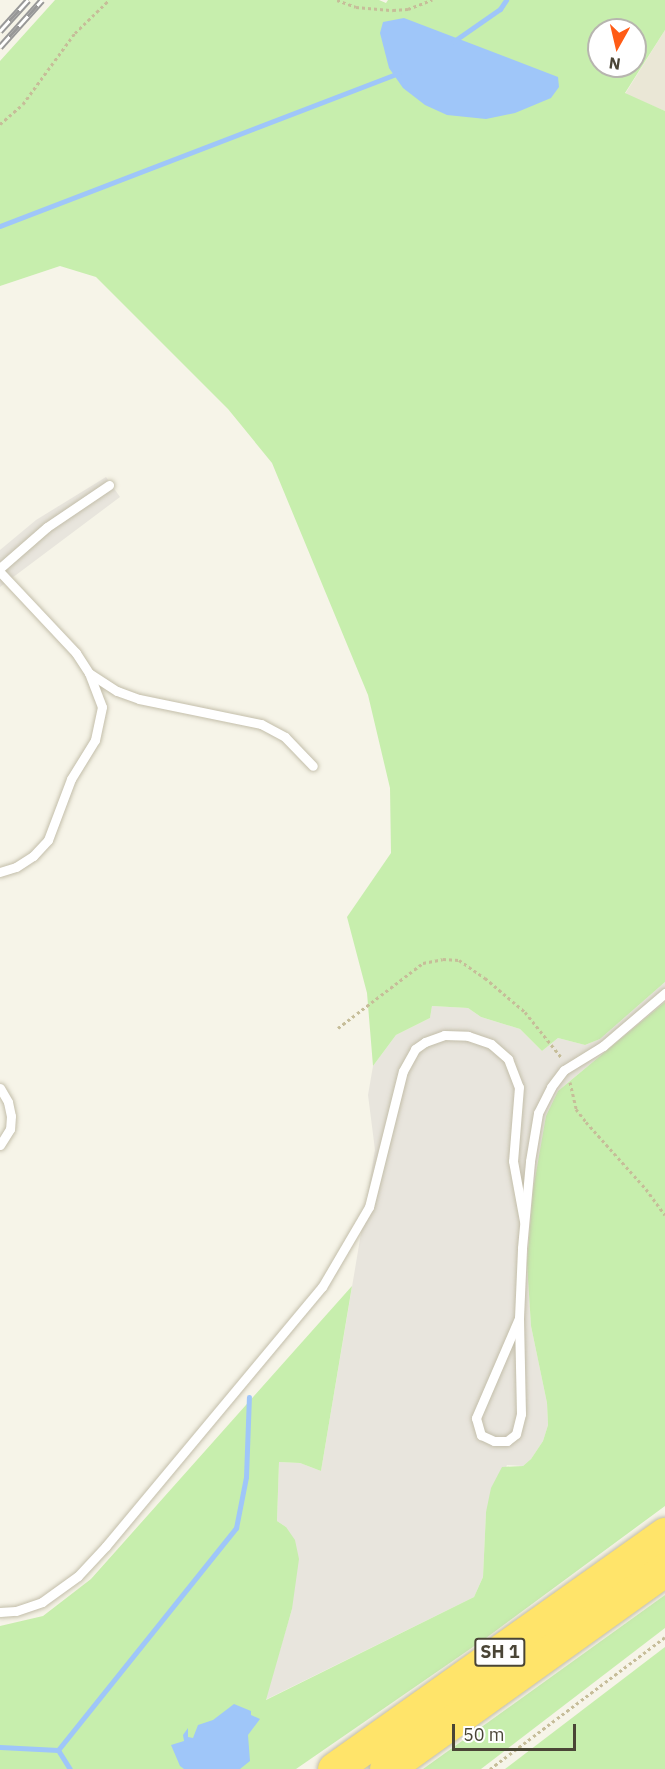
<!DOCTYPE html>
<style>
body{margin:0}
#map{position:relative;width:665px;height:1769px;overflow:hidden;background:#f6f4e8;font-family:"IBM Plex Sans",sans-serif}
div>[style]{position:absolute}
.residential>*{inset:0;background:#eae7d6}
.industrial>*{inset:0;background:#e8e5dd}
.green>*{inset:0;background:#c7eead}
.water>*{inset:0;background:#9fc6f9}
.stream>*{height:5px;margin:-2.5px;padding:0 2.5px;transform-origin:2.5px;border-radius:2.5px;background:#9fc6f9}
.path>*{height:3px;margin-top:-1.5px;transform-origin:0;background:repeating-linear-gradient(90deg,#c6bd99 0 3px,transparent 0 6px)}
.roads{filter:drop-shadow(0 0 2px #c3beaa) drop-shadow(0 0 2px #c3beaa)}
.lane>*{height:9px;margin:-4.5px;padding:0 4.5px;transform-origin:4.5px;border-radius:4.5px;background:#fff}
.highway>*{height:33px;margin:-16.5px;padding:0 16.5px;transform-origin:16.5px;border-radius:16.5px;background:#ffe46a}
.rail>*{height:7px;margin-top:-3.5px;transform-origin:0;background:repeating-linear-gradient(90deg,#fff 0 14px,#989898 0 28px);box-sizing:border-box;border-block:2px solid #989898}
span{translate:-50% -50%;white-space:nowrap;text-align:center;line-height:1.15;-webkit-text-stroke:4.5px #fff;paint-order:stroke}
.shield-label span{padding:2px 4px;background:#fff;border:2px solid;border-radius:4px;-webkit-text-stroke-width:0}
.shield-label{font-size:18px;color:#4a4536;font-weight:700}
.north{position:absolute;left:587px;top:18px;width:60px;height:60px;box-sizing:border-box;background:#fff;border:2px solid #b7b5af;border-radius:50%;rotate:188deg;font-size:16px;font-weight:700;line-height:24px;text-align:center;color:#4a4536}
.north::after{content:'';display:block;margin:auto;width:21px;height:27px;background:#ff5c16;clip-path:polygon(50% 0,100% 100%,50% 72%,0 100%)}
.scale{position:absolute;left:452px;top:1724px;width:124px;height:27px;box-sizing:border-box;border:3px solid #4a4536;border-top:0;padding-left:8px;font-size:18px;line-height:21px;white-space:nowrap;color:#4a4536;-webkit-text-stroke:4px #fff;paint-order:stroke}
</style>
<div id="map">
<div class="residential">
<div style="clip-path:polygon(665px 30px,665px 111px,625px 94px)"></div>
</div>
<div class="industrial">
<div style="clip-path:polygon(106px 477px,120px 497px,0 587px,0 550px,36px 520px)"></div>
<div style="clip-path:polygon(665px 982px,665px 1002px,558px 1091px,533px 1190px,527px 1263px,531px 1326px,547px 1403px,548px 1425px,543px 1441px,531px 1459px,523px 1466px,507px 1465px,486px 1512px,483px 1577px,474px 1597px,265px 1700px,292px 1609px,286px 1527px,277px 1521px,279px 1462px,300px 1463px,321px 1471px,375px 1150px,368px 1095px,373px 1066px,396px 1035px,430px 1018px,432px 1006px,468px 1008px,481px 1017px,520px 1029px,542px 1051px,558px 1038px,585px 1045px,600px 1039px)"></div>
</div>
<div class="green">
<div style="clip-path:polygon(evenodd,55px 0,379px 0,386px 3px,388px 0,665px 0,665px 30px,625px 93px,665px 111px,665px 982px,600px 1039px,585px 1045px,558px 1038px,542px 1051px,520px 1029px,481px 1017px,468px 1008px,432px 1006px,430px 1018px,396px 1035px,373px 1066px,367px 993px,347px 917px,391px 853px,390px 788px,368px 695px,272px 463px,228px 409px,96px 277px,60px 266px,0 286px,0 61px,55px 0,599px 30px,635px 30px,635px 66px,599px 66px,599px 30px)"></div>
<div style="clip-path:polygon(665px 1002px,665px 1506px,486px 1638px,296px 1769px,0 1769px,0 1626px,43px 1616px,91px 1579px,352px 1286px,321px 1471px,300px 1463px,279px 1462px,277px 1521px,286px 1527px,295px 1540px,299px 1559px,292px 1609px,266px 1700px,474px 1597px,483px 1577px,486px 1512px,491px 1488px,502px 1467px,523px 1466px,531px 1459px,543px 1441px,548px 1425px,547px 1403px,531px 1326px,527px 1263px,533px 1190px,546px 1116px,558px 1091px)"></div>
<div style="clip-path:polygon(665px 1595px,665px 1628px,481px 1769px,423px 1769px)"></div>
<div style="clip-path:polygon(665px 1647px,665px 1769px,505px 1769px)"></div>
</div>
<div class="water">
<div style="clip-path:polygon(404px 18px,558px 77px,559px 87px,551px 98px,515px 113px,486px 119px,447px 115px,425px 105px,403px 88px,389px 68px,380px 33px,383px 22px)"></div>
<div style="clip-path:polygon(234px 1704px,251px 1711px,251px 1715px,260px 1719px,248px 1735px,250px 1761px,240px 1769px,184px 1769px,180px 1766px,171px 1745px,184px 1741px,183px 1735px,188px 1728px,188px 1737px,193px 1738px,198px 1725px,213px 1720px)"></div>
</div>
<div class="stream">
<div style="left:454px;top:41px;width:56px;rotate:-34.8deg"></div>
<div style="left:500px;top:9px;width:11px;rotate:-56deg"></div>
<div style="left:0;top:226px;width:427px;rotate:-21deg"></div>
<div style="left:0;top:1747px;width:58px;rotate:3deg"></div>
<div style="left:58px;top:1750px;width:285px;rotate:-51.3deg"></div>
<div style="left:236px;top:1528px;width:52px;rotate:-78.9deg"></div>
<div style="left:246px;top:1477px;width:80px;rotate:-87.9deg"></div>
<div style="left:58px;top:1750px;width:22px;rotate:58deg"></div>
</div>
<div class="path">
<div style="left:337px;top:0;width:20px;rotate:20deg"></div>
<div style="left:356px;top:7px;width:37px;rotate:5deg"></div>
<div style="left:393px;top:10px;width:15px;rotate:-4deg"></div>
<div style="left:408px;top:9px;width:26px;rotate:-21deg"></div>
<div style="left:0;top:124px;width:30px;rotate:-41deg"></div>
<div style="left:23px;top:104px;width:88px;rotate:-53.8deg"></div>
<div style="left:75px;top:33px;width:47px;rotate:-44.1deg"></div>
<div style="left:338px;top:1028px;width:107px;rotate:-37.4deg"></div>
<div style="left:423px;top:963px;width:20px;rotate:-11deg"></div>
<div style="left:443px;top:959px;width:16px;rotate:4deg"></div>
<div style="left:459px;top:960px;width:32px;rotate:35deg"></div>
<div style="left:485px;top:978px;width:52px;rotate:40.4deg"></div>
<div style="left:525px;top:1012px;width:58px;rotate:51.3deg"></div>
<div style="left:570px;top:1082px;width:28px;rotate:77deg"></div>
<div style="left:576px;top:1109px;width:16px;rotate:52deg"></div>
<div style="left:586px;top:1122px;width:90px;rotate:48.2deg"></div>
<div style="left:646px;top:1189px;width:32px;rotate:54deg"></div>
<div style="left:490px;top:1769px;width:219px;rotate:-37deg"></div>
</div>
<div class="roads">
<div class="lane">
<div style="left:0;top:568px;width:62px;rotate:-41.1deg"></div>
<div style="left:47px;top:527px;width:75px;rotate:-34.1deg"></div>
<div style="left:0;top:572px;width:111px;rotate:46.8deg"></div>
<div style="left:76px;top:653px;width:24px;rotate:57deg"></div>
<div style="left:89px;top:673px;width:36px;rotate:69deg"></div>
<div style="left:102px;top:707px;width:34px;rotate:102deg"></div>
<div style="left:95px;top:740px;width:46px;rotate:121.6deg"></div>
<div style="left:71px;top:779px;width:65px;rotate:110.7deg"></div>
<div style="left:48px;top:840px;width:22px;rotate:133deg"></div>
<div style="left:33px;top:856px;width:20px;rotate:147deg"></div>
<div style="left:16px;top:867px;width:17px;rotate:163deg"></div>
<div style="left:89px;top:673px;width:33px;rotate:33deg"></div>
<div style="left:117px;top:691px;width:23px;rotate:20deg"></div>
<div style="left:139px;top:699px;width:125px;rotate:11.6deg"></div>
<div style="left:261px;top:724px;width:27px;rotate:28deg"></div>
<div style="left:285px;top:737px;width:40px;rotate:46deg"></div>
<div style="left:0;top:1088px;width:16px;rotate:60deg"></div>
<div style="left:8px;top:1102px;width:14px;rotate:78deg"></div>
<div style="left:11px;top:1116px;width:13px;rotate:94deg"></div>
<div style="left:10px;top:1129px;width:19px;rotate:122deg"></div>
<div style="left:519px;top:1318px;width:109px;rotate:113.3deg"></div>
<div style="left:476px;top:1418px;width:18px;rotate:74deg"></div>
<div style="left:481px;top:1435px;width:14px;rotate:25deg"></div>
<div style="left:494px;top:1441px;width:13px"></div>
<div style="left:507px;top:1441px;width:11px;rotate:-38deg"></div>
<div style="left:516px;top:1434px;width:21px;rotate:-76deg"></div>
<div style="left:521px;top:1414px;width:96px;rotate:-91.2deg"></div>
<div style="left:519px;top:1318px;width:70px;rotate:-87.5deg"></div>
<div style="left:522px;top:1248px;width:87px;rotate:-84.7deg"></div>
<div style="left:530px;top:1161px;width:49px;rotate:-80.5deg"></div>
<div style="left:538px;top:1113px;width:29px;rotate:-63deg"></div>
<div style="left:551px;top:1087px;width:21px;rotate:-53deg"></div>
<div style="left:564px;top:1070px;width:46px;rotate:-31.6deg"></div>
<div style="left:603px;top:1046px;width:82px;rotate:-40.5deg"></div>
<div style="left:0;top:1612px;width:16px;rotate:-4deg"></div>
<div style="left:16px;top:1611px;width:28px;rotate:-19deg"></div>
<div style="left:42px;top:1602px;width:44px;rotate:-35.8deg"></div>
<div style="left:78px;top:1576px;width:41px;rotate:-47deg"></div>
<div style="left:106px;top:1546px;width:337px;rotate:-50.2deg"></div>
<div style="left:322px;top:1287px;width:93px;rotate:-59.6deg"></div>
<div style="left:369px;top:1207px;width:140px;rotate:-76deg"></div>
<div style="left:403px;top:1071px;width:25px;rotate:-61deg"></div>
<div style="left:415px;top:1049px;width:12px;rotate:-35deg"></div>
<div style="left:425px;top:1042px;width:20px;rotate:-20deg"></div>
<div style="left:444px;top:1035px;width:24px;rotate:2deg"></div>
<div style="left:468px;top:1036px;width:24px;rotate:19deg"></div>
<div style="left:491px;top:1044px;width:23px;rotate:41deg"></div>
<div style="left:508px;top:1059px;width:30px;rotate:69deg"></div>
<div style="left:519px;top:1087px;width:74px;rotate:94.6deg"></div>
<div style="left:513px;top:1161px;width:61px;rotate:79.6deg"></div>
</div>
<div class="highway">
<div style="left:334px;top:1769px;width:406px;rotate:-35.4deg"></div>
<div style="left:386px;top:1769px;width:343px;rotate:-35.6deg"></div>
</div>
</div>
<div class="rail">
<div style="left:0;top:31px;width:42px;rotate:-47.9deg"></div>
<div style="left:0;top:47px;width:63px;rotate:-48.2deg"></div>
</div>
<div class="shield-label">
<span style="left:500px;top:1652px">SH 1</span>
</div>
<div class="north">N</div>
<div class="scale">50 m</div>
</div>
